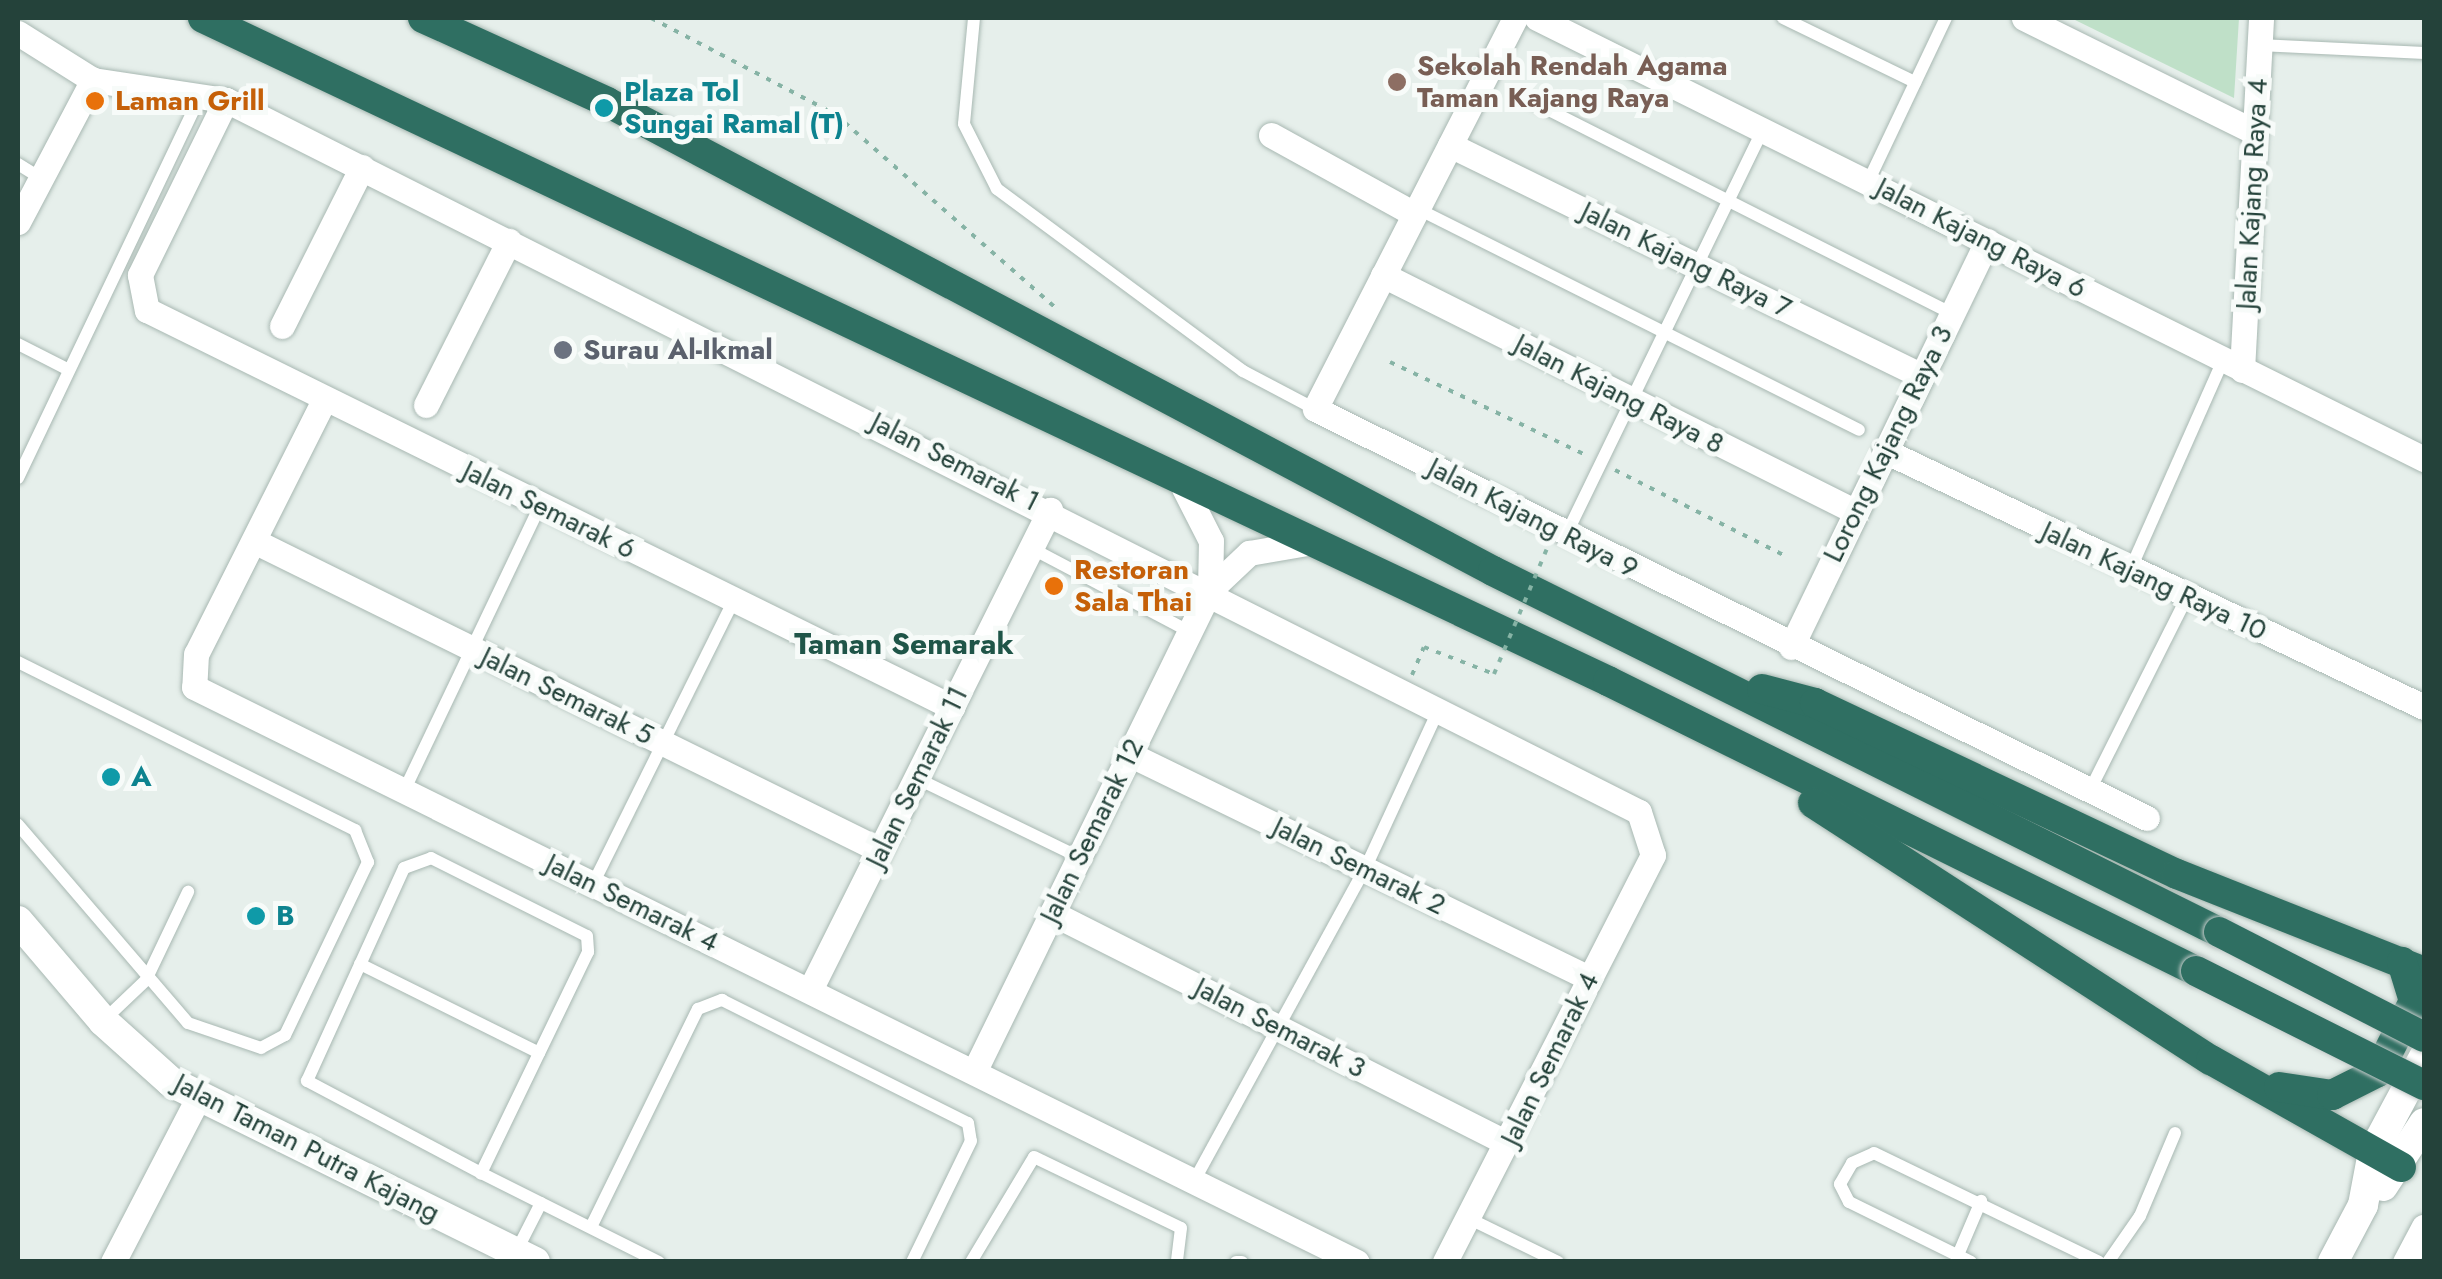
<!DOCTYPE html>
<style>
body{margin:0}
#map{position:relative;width:2442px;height:1279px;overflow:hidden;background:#e6efeb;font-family:Jost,sans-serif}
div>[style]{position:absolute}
.green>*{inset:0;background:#bfe0c8}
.path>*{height:4px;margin-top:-2px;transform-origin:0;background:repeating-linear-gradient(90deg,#86b3a5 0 5px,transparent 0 13px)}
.roads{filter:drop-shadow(0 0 2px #a8b8b2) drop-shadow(0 0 2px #a8b8b2)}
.lane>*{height:12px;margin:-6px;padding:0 6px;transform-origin:6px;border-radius:6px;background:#fff}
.street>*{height:25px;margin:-12.5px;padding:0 12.5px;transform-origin:12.5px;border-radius:12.5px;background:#fff}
.secondary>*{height:30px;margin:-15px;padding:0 15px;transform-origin:15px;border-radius:15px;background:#fff}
.highway>*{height:30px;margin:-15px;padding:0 15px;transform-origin:15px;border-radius:15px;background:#2f6f62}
.path-bridge>*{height:4px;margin-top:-2px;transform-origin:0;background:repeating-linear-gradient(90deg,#86b3a5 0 5px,transparent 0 13px)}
.bridges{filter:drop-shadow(0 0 2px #c2cac8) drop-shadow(0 0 2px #c2cac8)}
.highway-bridge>*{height:30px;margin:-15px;padding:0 15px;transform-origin:15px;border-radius:15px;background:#2f6f62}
.dots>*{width:28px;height:28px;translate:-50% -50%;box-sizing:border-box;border:5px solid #f7fbf9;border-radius:50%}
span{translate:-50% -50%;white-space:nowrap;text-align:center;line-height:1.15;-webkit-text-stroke:10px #f7fbf9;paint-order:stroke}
.education-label{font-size:28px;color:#785e54;font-weight:700}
.left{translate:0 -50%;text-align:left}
.culture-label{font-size:28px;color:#0d838f;font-weight:700}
.food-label{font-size:28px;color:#c56008;font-weight:700}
.street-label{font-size:28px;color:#24423a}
.worship-label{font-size:28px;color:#5b616d;font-weight:700}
.neighbourhood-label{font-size:30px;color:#1f5548;font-weight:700}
.frame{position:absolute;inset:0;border:20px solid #24423a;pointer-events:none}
</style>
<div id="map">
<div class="green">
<div style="clip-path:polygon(2071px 18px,2239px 18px,2234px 98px)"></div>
</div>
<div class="path">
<div style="left:651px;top:18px;width:208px;rotate:27.6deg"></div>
<div style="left:835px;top:114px;width:297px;rotate:41.3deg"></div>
<div style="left:1390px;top:362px;width:215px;rotate:25.4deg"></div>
<div style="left:1615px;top:470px;width:193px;rotate:26.8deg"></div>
<div style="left:1412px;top:675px;width:30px;rotate:-67deg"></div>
<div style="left:1424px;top:647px;width:75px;rotate:21.1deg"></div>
</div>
<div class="roads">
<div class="lane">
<div style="left:974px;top:18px;width:106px;rotate:95.4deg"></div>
<div style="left:964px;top:124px;width:73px;rotate:63.1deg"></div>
<div style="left:997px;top:189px;width:306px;rotate:36.5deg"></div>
<div style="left:1243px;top:371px;width:81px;rotate:27.8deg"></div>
<div style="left:1783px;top:18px;width:147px;rotate:25.9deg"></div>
<div style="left:2260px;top:45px;width:164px;rotate:2.8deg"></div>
<div style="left:1525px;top:98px;width:479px;rotate:26.8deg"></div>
<div style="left:18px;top:164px;width:26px;rotate:32deg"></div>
<div style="left:1868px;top:182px;width:182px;rotate:-64.6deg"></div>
<div style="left:1418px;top:209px;width:493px;rotate:26.6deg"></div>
<div style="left:18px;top:344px;width:57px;rotate:27deg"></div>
<div style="left:18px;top:478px;width:422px;rotate:-64.5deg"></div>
<div style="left:1566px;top:535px;width:451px;rotate:-64.1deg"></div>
<div style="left:1031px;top:548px;width:180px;rotate:27.8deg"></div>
<div style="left:2131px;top:568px;width:227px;rotate:-66.1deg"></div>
<div style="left:18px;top:662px;width:377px;rotate:26.5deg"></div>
<div style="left:355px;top:830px;width:35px;rotate:68deg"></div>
<div style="left:368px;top:862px;width:192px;rotate:115.6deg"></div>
<div style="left:285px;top:1035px;width:27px;rotate:152deg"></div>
<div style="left:261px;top:1048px;width:77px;rotate:-161.1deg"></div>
<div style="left:188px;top:1023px;width:261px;rotate:-130.6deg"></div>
<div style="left:916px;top:778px;width:181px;rotate:25.9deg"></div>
<div style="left:2090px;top:790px;width:216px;rotate:-63.3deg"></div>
<div style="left:404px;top:791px;width:316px;rotate:-64.5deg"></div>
<div style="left:431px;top:858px;width:174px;rotate:26.6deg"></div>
<div style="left:587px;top:936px;width:16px;rotate:86deg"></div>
<div style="left:588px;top:952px;width:246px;rotate:115.8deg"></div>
<div style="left:481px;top:1173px;width:197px;rotate:-152.1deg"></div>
<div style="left:307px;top:1081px;width:234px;rotate:-65.5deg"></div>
<div style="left:404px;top:868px;width:29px;rotate:-20deg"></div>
<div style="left:593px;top:884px;width:317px;rotate:-63.6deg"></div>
<div style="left:360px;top:964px;width:200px;rotate:26.4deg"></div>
<div style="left:103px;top:1021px;width:59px;rotate:-43.6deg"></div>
<div style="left:146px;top:980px;width:98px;rotate:-64.5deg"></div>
<div style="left:481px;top:1173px;width:199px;rotate:26.6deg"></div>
<div style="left:1194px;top:1181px;width:356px;rotate:-61.3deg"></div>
<div style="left:1365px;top:869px;width:179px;rotate:-65.2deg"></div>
<div style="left:1470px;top:1219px;width:98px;rotate:26deg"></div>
<div style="left:591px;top:1227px;width:243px;rotate:-63.9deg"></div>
<div style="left:698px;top:1009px;width:26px;rotate:-21deg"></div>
<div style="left:722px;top:1000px;width:275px;rotate:26.6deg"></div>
<div style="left:968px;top:1123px;width:18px;rotate:81deg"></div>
<div style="left:971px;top:1141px;width:135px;rotate:116deg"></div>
<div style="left:516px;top:1252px;width:55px;rotate:-63deg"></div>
<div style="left:1958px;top:1255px;width:59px;rotate:-66.9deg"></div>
<div style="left:971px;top:1262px;width:122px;rotate:-59deg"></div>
<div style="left:1034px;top:1157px;width:163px;rotate:25.8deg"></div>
<div style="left:1181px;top:1228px;width:34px;rotate:97deg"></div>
<div style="left:1236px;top:1262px;width:6px"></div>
<div style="left:1971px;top:1262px;width:136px;rotate:-153.8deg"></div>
<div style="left:1849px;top:1202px;width:20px;rotate:-117deg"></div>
<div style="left:1840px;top:1184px;width:24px;rotate:-60deg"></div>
<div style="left:1852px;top:1163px;width:24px;rotate:-24deg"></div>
<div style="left:1874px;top:1153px;width:250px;rotate:25.8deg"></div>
<div style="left:2108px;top:1262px;width:56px;rotate:-55.2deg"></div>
<div style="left:2140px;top:1216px;width:90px;rotate:-67.1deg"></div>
</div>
<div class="street">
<div style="left:1515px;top:18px;width:439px;rotate:117.1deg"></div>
<div style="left:1315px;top:409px;width:927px;rotate:26.18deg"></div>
<div style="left:1537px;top:18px;width:991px;rotate:26.44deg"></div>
<div style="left:2024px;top:18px;width:258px;rotate:26.3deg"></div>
<div style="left:18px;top:33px;width:89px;rotate:32.1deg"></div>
<div style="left:93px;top:80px;width:134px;rotate:8.6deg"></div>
<div style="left:226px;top:100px;width:1582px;rotate:26.74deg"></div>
<div style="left:1639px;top:812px;width:45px;rotate:72deg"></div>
<div style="left:1653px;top:855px;width:457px;rotate:117.1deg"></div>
<div style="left:226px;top:100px;width:195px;rotate:116.2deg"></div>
<div style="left:140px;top:275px;width:36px;rotate:79deg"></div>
<div style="left:147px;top:310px;width:898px;rotate:26.25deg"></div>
<div style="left:1271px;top:135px;width:163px;rotate:28.9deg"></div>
<div style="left:1450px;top:145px;width:525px;rotate:26.08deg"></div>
<div style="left:18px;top:222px;width:161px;rotate:-62.2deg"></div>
<div style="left:1383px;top:275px;width:529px;rotate:26.61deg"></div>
<div style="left:282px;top:326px;width:178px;rotate:-63.3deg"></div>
<div style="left:2242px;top:370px;width:353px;rotate:-86.9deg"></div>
<div style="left:324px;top:400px;width:284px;rotate:116.7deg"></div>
<div style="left:196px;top:654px;width:33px;rotate:93deg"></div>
<div style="left:194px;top:687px;width:1297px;rotate:26.31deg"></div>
<div style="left:426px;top:405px;width:184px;rotate:-63.2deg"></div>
<div style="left:1885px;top:451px;width:597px;rotate:25.41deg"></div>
<div style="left:1184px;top:488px;width:59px;rotate:63deg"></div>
<div style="left:1211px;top:541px;width:49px;rotate:91.2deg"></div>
<div style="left:254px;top:541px;width:698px;rotate:26.27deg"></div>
<div style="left:1791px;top:647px;width:451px;rotate:-64.2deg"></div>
<div style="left:1129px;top:754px;width:512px;rotate:25.96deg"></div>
<div style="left:1052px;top:913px;width:510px;rotate:26.82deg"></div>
<div style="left:810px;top:990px;width:537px;rotate:-63.43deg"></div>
<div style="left:974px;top:1072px;width:537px;rotate:-63.91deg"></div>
<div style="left:1210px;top:590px;width:54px;rotate:-43.5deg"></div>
<div style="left:1249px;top:553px;width:59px;rotate:-9.8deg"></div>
<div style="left:113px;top:1262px;width:187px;rotate:-62.6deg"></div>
<div style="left:2405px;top:1262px;width:40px;rotate:-62deg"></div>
</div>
<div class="secondary">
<div style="left:18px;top:921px;width:131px;rotate:49.6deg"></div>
<div style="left:103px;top:1021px;width:91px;rotate:41.9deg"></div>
<div style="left:171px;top:1082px;width:406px;rotate:26.3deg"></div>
<div style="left:2383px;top:1186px;width:75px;rotate:-56.9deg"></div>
<div style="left:2333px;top:1262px;width:64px;rotate:-62.2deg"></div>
<div style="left:2363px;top:1205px;width:54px;rotate:-79.3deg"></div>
<div style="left:2373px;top:1152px;width:108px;rotate:-61.8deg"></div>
</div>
<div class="highway">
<div style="left:203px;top:18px;width:1554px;rotate:25.26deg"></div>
<div style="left:1608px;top:681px;width:656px;rotate:26.25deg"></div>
<div style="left:423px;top:18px;width:202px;rotate:24.5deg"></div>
<div style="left:607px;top:102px;width:1002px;rotate:27.89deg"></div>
<div style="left:1493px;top:571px;width:811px;rotate:26.44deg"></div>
<div style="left:1762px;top:689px;width:55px;rotate:14.8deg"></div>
<div style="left:1815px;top:703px;width:400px;rotate:25.3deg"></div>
<div style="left:2177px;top:874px;width:266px;rotate:21.6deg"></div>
<div style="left:1813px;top:803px;width:474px;rotate:32.9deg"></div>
<div style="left:2211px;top:1060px;width:218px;rotate:29.4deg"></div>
<div style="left:2279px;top:1087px;width:54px;rotate:8.6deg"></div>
<div style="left:2332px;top:1095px;width:51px;rotate:-26.6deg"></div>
<div style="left:2378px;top:1072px;width:80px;rotate:-63.1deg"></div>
<div style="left:2414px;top:1001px;width:41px;rotate:-107.1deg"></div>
</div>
</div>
<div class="path-bridge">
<div style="left:1494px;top:674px;width:147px;rotate:-67.1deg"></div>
</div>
<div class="bridges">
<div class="highway-bridge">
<div style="left:2219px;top:932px;width:230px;rotate:27.1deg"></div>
<div style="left:2196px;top:971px;width:255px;rotate:26.6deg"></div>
</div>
</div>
<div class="dots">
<div style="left:1397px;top:82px;background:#8d6e63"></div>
<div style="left:95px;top:101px;background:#e8710a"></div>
<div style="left:604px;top:108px;background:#0f9aa8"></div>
<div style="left:563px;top:350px;background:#6b7280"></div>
<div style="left:1054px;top:586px;background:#e8710a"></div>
<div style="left:111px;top:777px;background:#0f9aa8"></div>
<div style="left:256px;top:916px;background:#0f9aa8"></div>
</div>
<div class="education-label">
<span class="left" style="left:1417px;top:82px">Sekolah Rendah Agama<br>Taman Kajang Raya</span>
</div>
<div class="culture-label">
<span class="left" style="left:624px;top:108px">Plaza Tol<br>Sungai Ramal (T)</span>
<span class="left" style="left:131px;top:777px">A</span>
<span class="left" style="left:276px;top:916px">B</span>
</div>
<div class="food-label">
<span class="left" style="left:115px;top:101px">Laman Grill</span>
<span class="left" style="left:1074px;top:586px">Restoran<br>Sala Thai</span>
</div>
<div class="street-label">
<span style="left:2252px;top:194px;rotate:-87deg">Jalan Kajang Raya 4</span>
<span style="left:1981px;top:238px;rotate:27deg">Jalan Kajang Raya 6</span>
<span style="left:1686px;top:260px;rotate:26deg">Jalan Kajang Raya 7</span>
<span style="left:1619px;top:394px;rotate:27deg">Jalan Kajang Raya 8</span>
<span style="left:1888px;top:444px;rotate:-64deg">Lorong Kajang Raya 3</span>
<span style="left:955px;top:462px;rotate:27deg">Jalan Semarak 1</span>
<span style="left:549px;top:510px;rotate:26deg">Jalan Semarak 6</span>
<span style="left:1533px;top:518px;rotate:27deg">Jalan Kajang Raya 9</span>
<span style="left:2154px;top:581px;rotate:25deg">Jalan Kajang Raya 10</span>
<span style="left:567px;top:696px;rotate:26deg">Jalan Semarak 5</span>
<span style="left:917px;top:777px;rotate:-64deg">Jalan Semarak 11</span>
<span style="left:1092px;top:831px;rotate:-64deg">Jalan Semarak 12</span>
<span style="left:1359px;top:866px;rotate:26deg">Jalan Semarak 2</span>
<span style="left:632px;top:903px;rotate:26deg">Jalan Semarak 4</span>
<span style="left:1280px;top:1028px;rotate:27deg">Jalan Semarak 3</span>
<span style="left:1550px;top:1059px;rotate:-64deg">Jalan Semarak 4</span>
<span style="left:307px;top:1148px;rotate:27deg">Jalan Taman Putra Kajang</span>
</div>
<div class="worship-label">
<span class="left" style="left:583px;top:350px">Surau Al-Ikmal</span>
</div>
<div class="neighbourhood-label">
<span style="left:904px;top:644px">Taman Semarak</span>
</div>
<div class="frame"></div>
</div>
